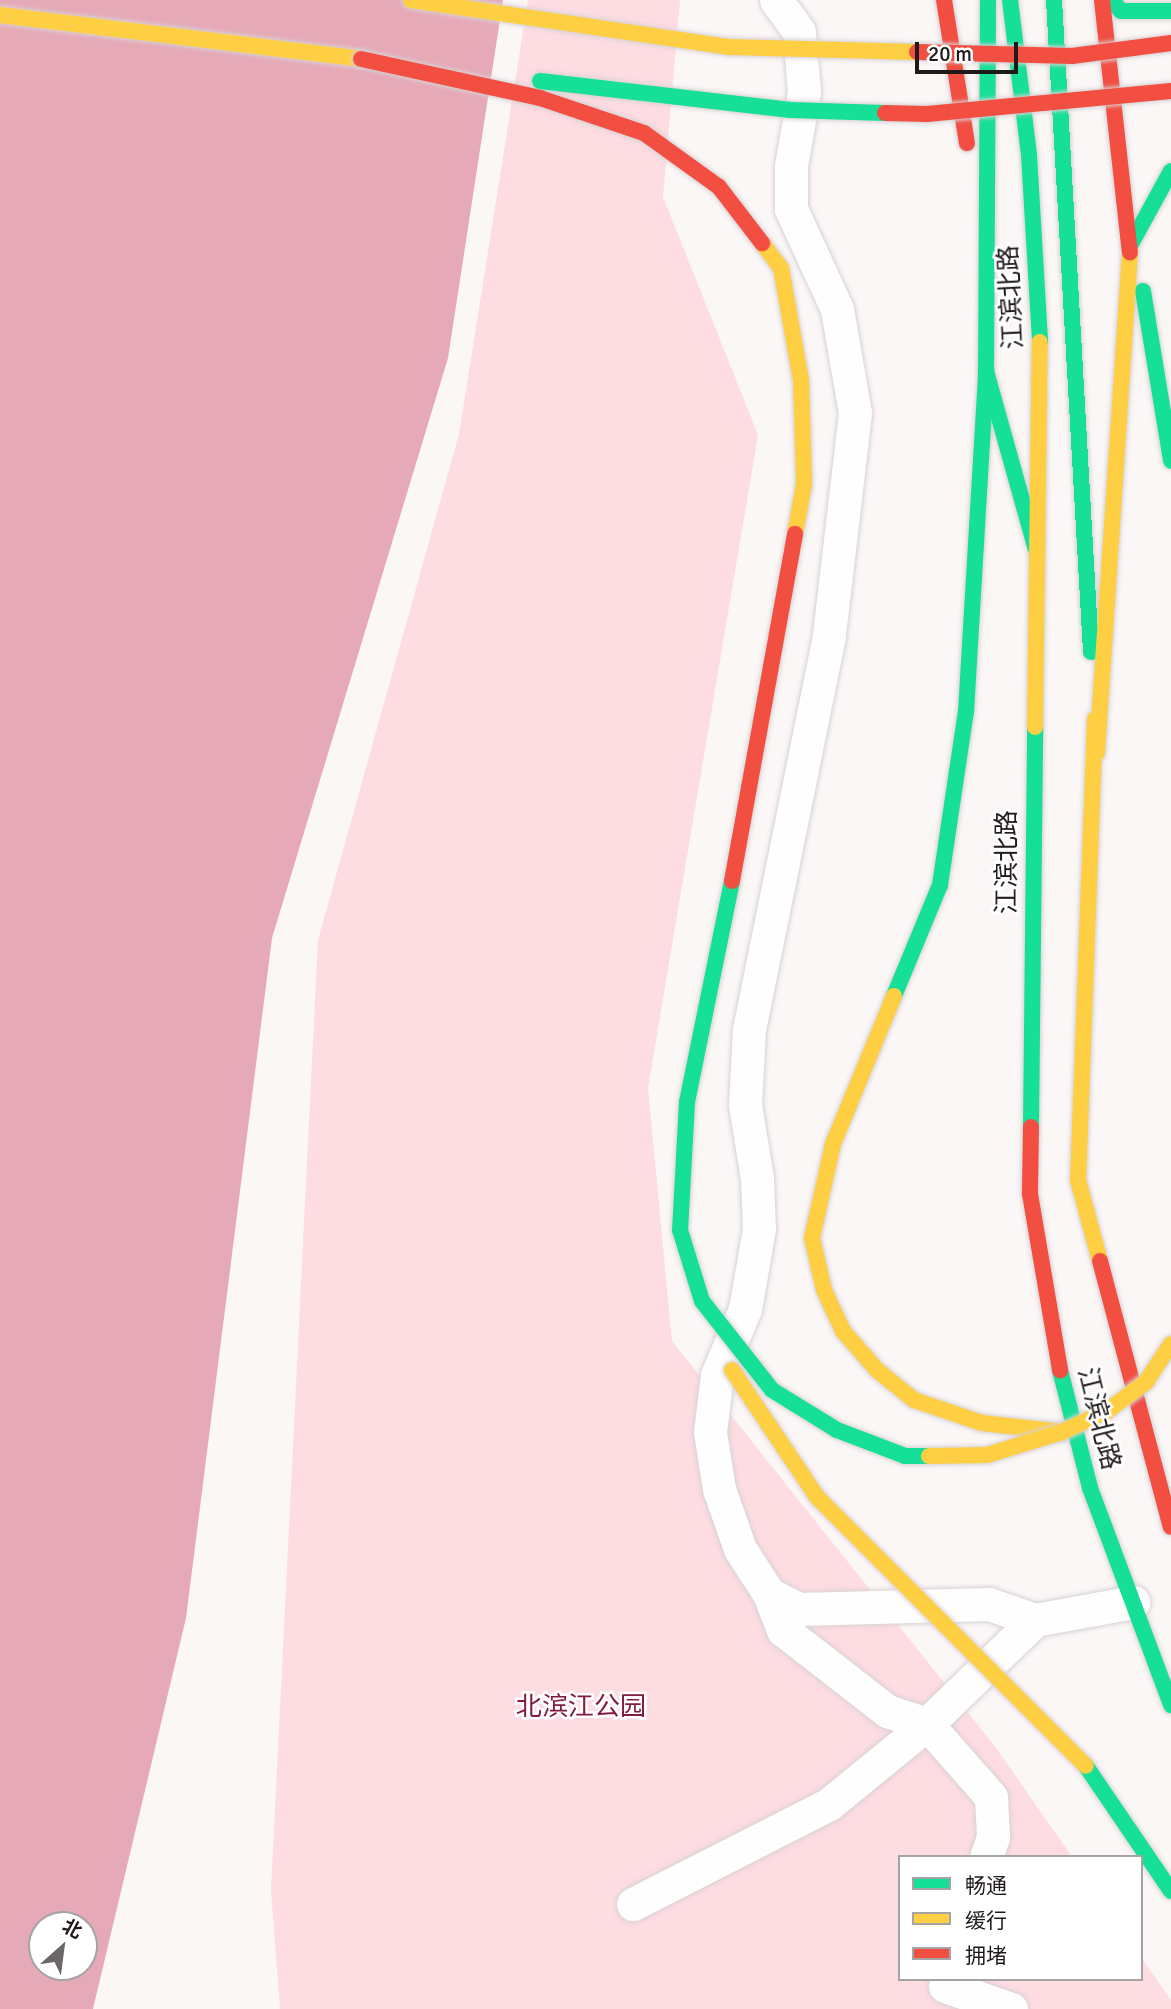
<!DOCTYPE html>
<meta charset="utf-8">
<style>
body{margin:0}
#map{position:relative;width:1171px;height:2009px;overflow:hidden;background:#fcf7f7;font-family:Signika,"Noto Sans SC",sans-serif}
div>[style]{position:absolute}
.green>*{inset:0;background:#fddce2}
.water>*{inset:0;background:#e6a9b7}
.roads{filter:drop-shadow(0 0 2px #d7d2d3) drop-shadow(0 0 2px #d7d2d3)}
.street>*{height:33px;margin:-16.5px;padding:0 16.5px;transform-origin:16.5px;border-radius:16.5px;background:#fffefe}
.fast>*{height:16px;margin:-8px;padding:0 8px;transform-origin:8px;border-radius:8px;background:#16e098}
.slow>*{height:16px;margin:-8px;padding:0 8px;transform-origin:8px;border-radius:8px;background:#ffcf43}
.jam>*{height:16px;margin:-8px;padding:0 8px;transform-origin:8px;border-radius:8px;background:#f24e42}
.bridges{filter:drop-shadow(0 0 2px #d7d2d3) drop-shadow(0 0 2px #d7d2d3)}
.fast-bridge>*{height:16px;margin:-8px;padding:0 8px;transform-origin:8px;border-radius:8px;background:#16e098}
.slow-bridge>*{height:16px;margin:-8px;padding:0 8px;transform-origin:8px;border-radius:8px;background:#ffcf43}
.jam-bridge>*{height:16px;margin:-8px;padding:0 8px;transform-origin:8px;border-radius:8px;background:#f24e42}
span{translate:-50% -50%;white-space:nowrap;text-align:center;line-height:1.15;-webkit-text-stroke:5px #fff;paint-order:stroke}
.street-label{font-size:26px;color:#1f191a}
.park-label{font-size:26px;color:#821d41}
.legend{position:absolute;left:898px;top:1855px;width:245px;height:126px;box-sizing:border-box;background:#fff;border:2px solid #a5a3a3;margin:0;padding:9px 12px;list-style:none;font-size:21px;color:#1f191a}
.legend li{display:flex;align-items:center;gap:14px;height:35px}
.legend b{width:35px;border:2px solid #a5a3a3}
.north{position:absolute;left:28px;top:1911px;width:70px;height:70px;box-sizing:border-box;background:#fff;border:2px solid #a5a3a3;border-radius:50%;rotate:28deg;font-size:19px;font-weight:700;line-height:28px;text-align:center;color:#1f191a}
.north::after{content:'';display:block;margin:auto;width:24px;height:32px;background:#6c6767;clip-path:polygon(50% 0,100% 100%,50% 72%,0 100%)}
.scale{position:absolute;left:915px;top:42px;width:103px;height:32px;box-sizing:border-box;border:4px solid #1f191a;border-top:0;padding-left:9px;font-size:21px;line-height:24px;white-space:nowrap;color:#1f191a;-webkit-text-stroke:5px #fff;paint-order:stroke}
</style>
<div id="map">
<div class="green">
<div style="clip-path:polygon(528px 0,680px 0,663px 197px,758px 435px,648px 1088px,672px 1341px,997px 1749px,1072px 1857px,900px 1857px,900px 1979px,1141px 1979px,1141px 1957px,1171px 2000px,1171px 2009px,280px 2009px,271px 1890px,318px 940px,459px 434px)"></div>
</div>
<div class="water">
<div style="clip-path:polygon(evenodd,0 0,503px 0,448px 358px,272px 938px,186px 1618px,93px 2009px,0 2009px,0 0,42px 1925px,84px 1925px,84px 1967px,42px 1967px,42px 1925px)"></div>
</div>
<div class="roads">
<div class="street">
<div style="left:776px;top:0;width:39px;rotate:54deg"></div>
<div style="left:799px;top:32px;width:60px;rotate:85.2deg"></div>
<div style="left:804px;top:92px;width:75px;rotate:100deg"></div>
<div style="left:791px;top:166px;width:43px;rotate:90deg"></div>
<div style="left:791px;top:209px;width:110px;rotate:65.3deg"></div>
<div style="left:837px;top:309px;width:106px;rotate:80.2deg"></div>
<div style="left:855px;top:413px;width:225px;rotate:96.7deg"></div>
<div style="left:829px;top:636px;width:401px;rotate:101.5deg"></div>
<div style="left:749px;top:1029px;width:76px;rotate:93deg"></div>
<div style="left:745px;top:1105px;width:74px;rotate:80.7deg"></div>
<div style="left:757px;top:1178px;width:51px;rotate:87.8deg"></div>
<div style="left:759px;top:1229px;width:81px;rotate:99.9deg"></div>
<div style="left:745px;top:1309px;width:72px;rotate:113deg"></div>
<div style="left:717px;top:1375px;width:57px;rotate:97deg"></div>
<div style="left:710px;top:1432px;width:58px;rotate:81deg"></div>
<div style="left:719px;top:1489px;width:64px;rotate:70.7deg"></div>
<div style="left:740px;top:1549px;width:54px;rotate:57.2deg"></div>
<div style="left:769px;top:1594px;width:39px;rotate:69deg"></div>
<div style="left:783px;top:1630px;width:132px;rotate:37.9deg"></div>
<div style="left:887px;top:1711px;width:42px;rotate:18deg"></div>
<div style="left:927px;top:1724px;width:97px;rotate:48.8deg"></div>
<div style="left:991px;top:1797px;width:40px;rotate:87.1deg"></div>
<div style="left:993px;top:1837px;width:21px;rotate:109deg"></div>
<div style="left:769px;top:1594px;width:34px;rotate:27deg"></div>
<div style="left:799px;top:1609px;width:190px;rotate:-1.5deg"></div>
<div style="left:989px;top:1604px;width:49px;rotate:19.2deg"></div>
<div style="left:633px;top:1904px;width:220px;rotate:-27deg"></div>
<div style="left:829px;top:1804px;width:127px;rotate:-39.2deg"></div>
<div style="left:927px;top:1724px;width:150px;rotate:-43.9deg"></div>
<div style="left:1035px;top:1620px;width:100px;rotate:-10.4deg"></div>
<div style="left:945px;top:1986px;width:70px;rotate:19.2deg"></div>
</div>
<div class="fast">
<div style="left:988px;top:0;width:371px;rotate:90.3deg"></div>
<div style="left:986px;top:371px;width:183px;rotate:74.4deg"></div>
<div style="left:1010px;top:0;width:156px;rotate:83deg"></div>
<div style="left:1029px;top:155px;width:187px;rotate:86.6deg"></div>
<div style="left:1054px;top:0;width:653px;rotate:86.75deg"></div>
<div style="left:1112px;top:0;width:14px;rotate:51deg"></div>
<div style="left:1121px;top:11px;width:50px"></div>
<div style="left:1131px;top:244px;width:83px;rotate:-61.3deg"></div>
<div style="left:1143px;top:291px;width:172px;rotate:80.6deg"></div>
<div style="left:894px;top:996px;width:120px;rotate:-67.5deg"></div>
<div style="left:940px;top:885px;width:175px;rotate:-81.5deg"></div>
<div style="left:966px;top:712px;width:342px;rotate:-86.6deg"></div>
<div style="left:1031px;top:1127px;width:400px;rotate:-89.4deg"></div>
<div style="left:1060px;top:1370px;width:122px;rotate:75.7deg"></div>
<div style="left:1090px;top:1488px;width:232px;rotate:69.5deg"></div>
</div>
<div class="slow">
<div style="left:0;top:15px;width:364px;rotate:6.9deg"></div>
<div style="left:1095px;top:719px;width:461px;rotate:92.1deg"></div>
<div style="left:1078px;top:1180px;width:84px;rotate:74.8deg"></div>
<div style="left:1035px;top:727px;width:385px;rotate:-89.3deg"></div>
<div style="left:1097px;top:753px;width:502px;rotate:-86.23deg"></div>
<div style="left:894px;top:996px;width:160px;rotate:112.4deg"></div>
<div style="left:833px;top:1144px;width:96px;rotate:102.6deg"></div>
<div style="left:812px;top:1238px;width:53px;rotate:77deg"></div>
<div style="left:824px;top:1290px;width:45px;rotate:65.1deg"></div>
<div style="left:843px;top:1331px;width:52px;rotate:48.9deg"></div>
<div style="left:877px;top:1370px;width:48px;rotate:39deg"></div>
<div style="left:914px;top:1400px;width:72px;rotate:18.7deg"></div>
<div style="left:982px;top:1423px;width:81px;rotate:6.4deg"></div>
</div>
<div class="jam">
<div style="left:944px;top:0;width:145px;rotate:80.9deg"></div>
<div style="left:1102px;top:0;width:254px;rotate:83.7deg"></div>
<div style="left:1031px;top:1127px;width:67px;rotate:90.9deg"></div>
<div style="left:1030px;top:1194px;width:179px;rotate:80.3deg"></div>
<div style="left:1100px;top:1261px;width:275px;rotate:75.1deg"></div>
</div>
</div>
<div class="bridges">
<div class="fast-bridge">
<div style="left:540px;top:81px;width:252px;rotate:6.6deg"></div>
<div style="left:790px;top:110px;width:95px;rotate:1.8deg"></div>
<div style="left:732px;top:881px;width:226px;rotate:101.5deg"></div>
<div style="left:687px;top:1102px;width:128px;rotate:93.1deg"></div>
<div style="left:680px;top:1230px;width:74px;rotate:72.8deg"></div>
<div style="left:702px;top:1301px;width:113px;rotate:51.8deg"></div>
<div style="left:772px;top:1390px;width:76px;rotate:31.6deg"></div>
<div style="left:837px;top:1430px;width:73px;rotate:20.9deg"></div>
<div style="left:905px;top:1456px;width:24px"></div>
<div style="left:1086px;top:1766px;width:151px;rotate:55.8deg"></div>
</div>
<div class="slow-bridge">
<div style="left:411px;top:0;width:321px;rotate:8.4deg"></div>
<div style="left:729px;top:47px;width:188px;rotate:1.5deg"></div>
<div style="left:762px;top:243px;width:31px;rotate:53deg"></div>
<div style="left:781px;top:268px;width:114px;rotate:79.9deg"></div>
<div style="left:801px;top:380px;width:104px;rotate:88.3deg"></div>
<div style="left:804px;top:484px;width:51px;rotate:100.2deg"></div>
<div style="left:732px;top:1370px;width:153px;rotate:56.2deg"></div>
<div style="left:817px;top:1497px;width:380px;rotate:45deg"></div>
<div style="left:929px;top:1456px;width:58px;rotate:-1deg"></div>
<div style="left:987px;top:1455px;width:78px;rotate:-17deg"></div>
<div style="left:1062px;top:1432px;width:50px;rotate:-25deg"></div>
<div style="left:1107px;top:1411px;width:49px;rotate:-36.6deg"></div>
<div style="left:1146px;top:1382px;width:45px;rotate:-56.7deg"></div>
</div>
<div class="jam-bridge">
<div style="left:917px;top:52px;width:155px;rotate:1.5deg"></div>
<div style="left:1072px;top:56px;width:100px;rotate:-7.5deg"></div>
<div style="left:361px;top:59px;width:183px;rotate:12.3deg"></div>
<div style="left:540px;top:98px;width:110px;rotate:18.6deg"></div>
<div style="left:644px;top:133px;width:92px;rotate:35.8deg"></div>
<div style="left:719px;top:187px;width:71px;rotate:52.5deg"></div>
<div style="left:885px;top:113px;width:42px;rotate:1.4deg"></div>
<div style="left:927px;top:114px;width:245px;rotate:-5.4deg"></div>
<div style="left:732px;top:881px;width:353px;rotate:-79.7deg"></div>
</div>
</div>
<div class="street-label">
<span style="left:1012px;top:297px;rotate:-93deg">江滨北路</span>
<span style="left:1008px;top:862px;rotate:-90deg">江滨北路</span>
<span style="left:1098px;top:1419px;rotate:76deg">江滨北路</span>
</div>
<div class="park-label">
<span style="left:581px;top:1708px">北滨江公园</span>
</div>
<ul class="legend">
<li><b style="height:9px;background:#16e098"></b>畅通</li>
<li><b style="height:9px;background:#ffcf43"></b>缓行</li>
<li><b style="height:9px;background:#f24e42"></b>拥堵</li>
</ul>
<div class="north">北</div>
<div class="scale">20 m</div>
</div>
